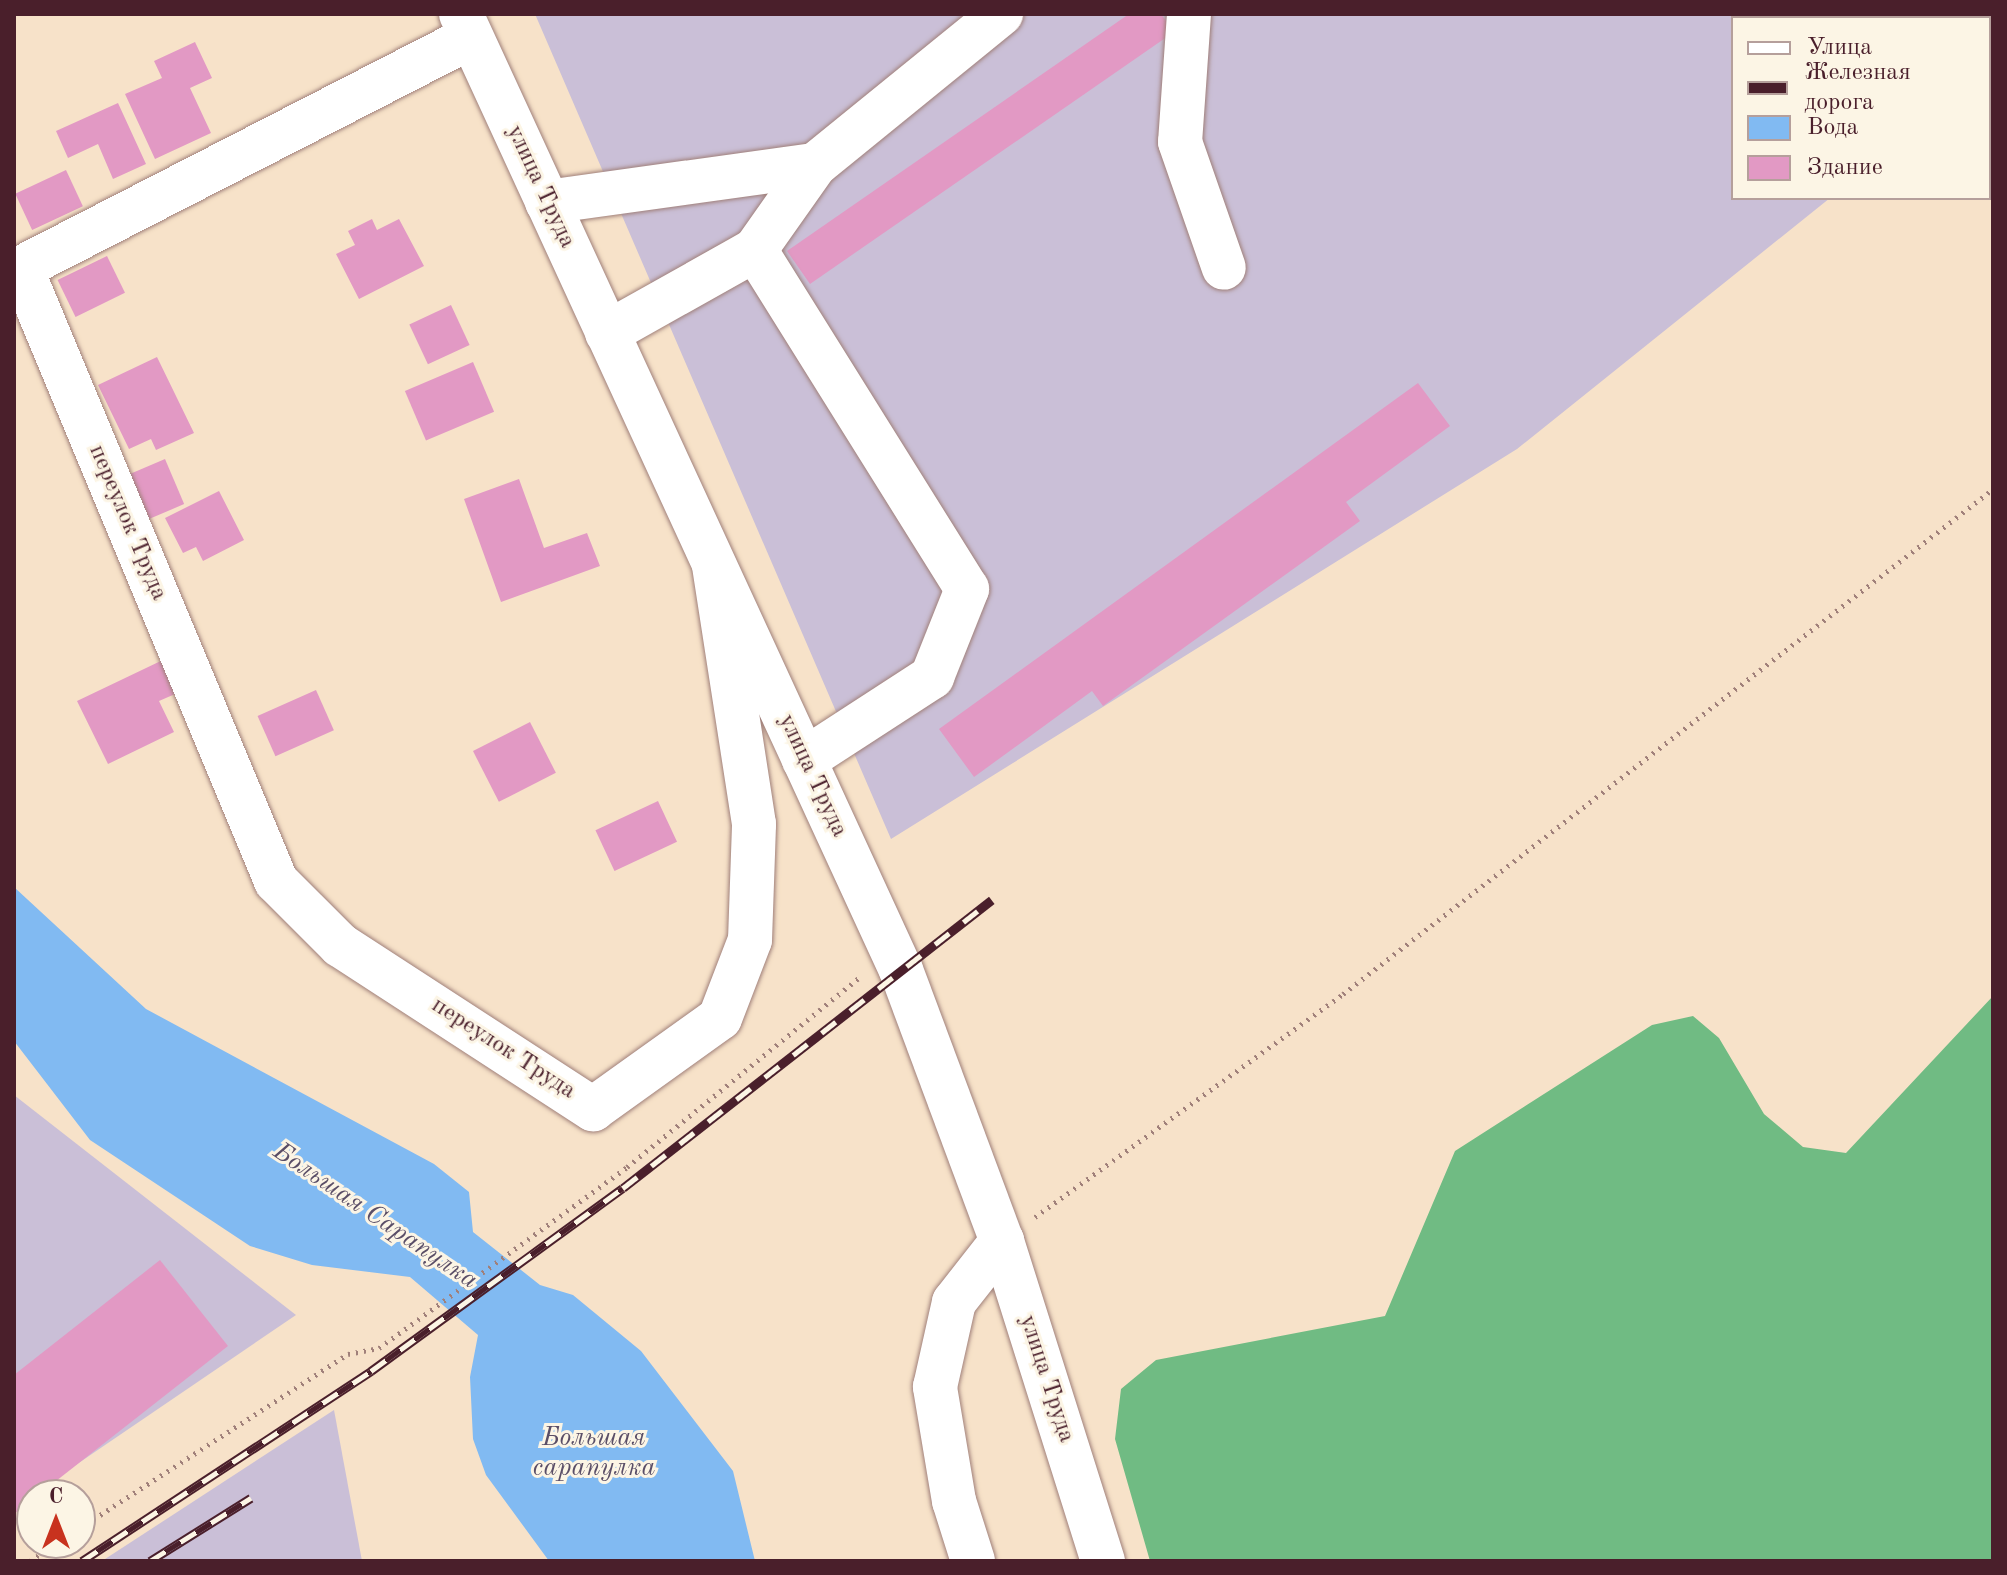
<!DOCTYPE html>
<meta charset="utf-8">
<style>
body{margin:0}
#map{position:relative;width:2007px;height:1575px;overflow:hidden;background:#f7e2c9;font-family:"Old Standard TT",serif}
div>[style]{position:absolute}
.industrial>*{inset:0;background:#cabfd7}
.forest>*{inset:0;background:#70bb83}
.water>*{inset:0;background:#81baf2}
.building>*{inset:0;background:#e299c4;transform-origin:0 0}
.path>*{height:5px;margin-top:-2.5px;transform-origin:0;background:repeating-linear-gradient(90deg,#a0807a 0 2px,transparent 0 8px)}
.roads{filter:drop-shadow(0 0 2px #a0807a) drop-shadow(0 0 2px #a0807a)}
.minor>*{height:44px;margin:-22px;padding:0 22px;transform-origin:22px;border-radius:22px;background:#fff}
.rail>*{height:9px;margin-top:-4.5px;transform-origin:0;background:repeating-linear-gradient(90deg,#fcf5e5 0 18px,#4a1f2b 0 36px);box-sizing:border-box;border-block:2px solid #4a1f2b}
span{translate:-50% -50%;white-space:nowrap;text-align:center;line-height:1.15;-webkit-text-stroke:6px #fcf5e5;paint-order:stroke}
.street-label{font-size:24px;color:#4a1f2b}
.water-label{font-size:26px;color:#5a4e67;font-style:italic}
.frame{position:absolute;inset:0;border:16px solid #4a1f2b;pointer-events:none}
.legend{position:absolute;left:1731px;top:16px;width:260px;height:184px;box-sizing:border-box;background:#fcf5e5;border:2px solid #b59f9b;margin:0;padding:10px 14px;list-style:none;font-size:24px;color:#4a1f2b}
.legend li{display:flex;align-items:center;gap:16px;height:40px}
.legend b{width:40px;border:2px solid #b59f9b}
.north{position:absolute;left:16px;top:1479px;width:80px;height:80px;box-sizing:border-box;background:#fcf5e5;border:2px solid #b59f9b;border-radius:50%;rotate:0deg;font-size:22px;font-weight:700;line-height:32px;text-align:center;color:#4a1f2b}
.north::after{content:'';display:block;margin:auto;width:28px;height:36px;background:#c8321e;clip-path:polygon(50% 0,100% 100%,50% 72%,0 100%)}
</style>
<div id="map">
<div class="industrial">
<div style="clip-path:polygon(535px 14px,1979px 14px,1733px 18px,1733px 198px,1830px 198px,1517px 449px,891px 839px)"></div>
<div style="clip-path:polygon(14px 1095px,296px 1315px,14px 1507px)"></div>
<div style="clip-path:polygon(334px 1410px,362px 1561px,102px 1561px)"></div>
</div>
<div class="forest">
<div style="clip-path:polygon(1993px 996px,1993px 1561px,1150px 1561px,1115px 1439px,1121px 1389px,1156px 1360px,1385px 1316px,1455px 1151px,1652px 1025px,1693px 1016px,1719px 1038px,1764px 1114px,1803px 1147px,1846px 1153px)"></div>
</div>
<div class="water">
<div style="clip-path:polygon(14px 887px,146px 1009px,434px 1164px,469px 1192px,473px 1232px,540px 1285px,573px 1295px,641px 1351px,733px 1471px,755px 1561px,549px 1561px,486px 1475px,473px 1439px,470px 1377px,478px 1335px,410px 1277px,312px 1265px,250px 1246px,90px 1140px,14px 1041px)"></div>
</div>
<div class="building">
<div style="clip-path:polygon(1129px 14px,1161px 14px,1174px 32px,810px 284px,787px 251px)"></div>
<div style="clip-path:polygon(195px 42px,212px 78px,190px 88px,211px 133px,155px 159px,125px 94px,162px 78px,154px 61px)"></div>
<div style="clip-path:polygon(118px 103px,146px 164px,113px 179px,98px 144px,68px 158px,56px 131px)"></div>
<div style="left:66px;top:170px;width:40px;height:56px;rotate:65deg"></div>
<div style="clip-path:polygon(372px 219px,377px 230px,399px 219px,424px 266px,359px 299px,336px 254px,355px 245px,348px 231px)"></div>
<div style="left:107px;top:256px;width:41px;height:55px;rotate:64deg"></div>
<div style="left:451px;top:305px;width:44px;height:46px;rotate:65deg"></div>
<div style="clip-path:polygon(157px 357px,194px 433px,156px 450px,151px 439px,129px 449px,98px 385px)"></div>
<div style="left:473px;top:362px;width:54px;height:74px;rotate:67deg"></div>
<div style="clip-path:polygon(1418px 383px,1450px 426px,1346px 502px,1360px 521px,1103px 706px,1092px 691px,974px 777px,939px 729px)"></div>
<div style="left:165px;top:459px;width:49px;height:42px;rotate:67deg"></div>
<div style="clip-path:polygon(519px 479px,544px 548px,587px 533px,600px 566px,501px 602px,464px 499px)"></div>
<div style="clip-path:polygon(219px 491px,244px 540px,203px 561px,196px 547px,183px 553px,165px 518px)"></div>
<div style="clip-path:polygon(167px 658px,182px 691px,159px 701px,174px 732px,108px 764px,77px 701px)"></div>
<div style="left:316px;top:690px;width:44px;height:64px;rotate:66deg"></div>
<div style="left:530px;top:722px;width:57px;height:64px;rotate:63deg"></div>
<div style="left:658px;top:801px;width:45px;height:69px;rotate:65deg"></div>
<div style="clip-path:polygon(160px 1260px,228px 1346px,14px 1514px,14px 1375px)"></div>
</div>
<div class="path">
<div style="left:1035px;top:1217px;width:380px;rotate:-35.9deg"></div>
<div style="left:1343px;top:994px;width:823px;rotate:-37.84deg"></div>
<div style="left:80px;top:1528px;width:320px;rotate:-33deg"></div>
<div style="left:348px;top:1354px;width:32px;rotate:-11deg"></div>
<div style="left:379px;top:1348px;width:307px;rotate:-36.1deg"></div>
<div style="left:627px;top:1167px;width:301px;rotate:-39.2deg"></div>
<div style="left:30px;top:1561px;width:32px;rotate:-34deg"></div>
</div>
<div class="roads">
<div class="minor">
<div style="left:461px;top:14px;width:1052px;rotate:65.29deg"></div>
<div style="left:901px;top:970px;width:289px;rotate:69.6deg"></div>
<div style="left:1002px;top:1241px;width:336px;rotate:72.5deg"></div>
<div style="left:1189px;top:14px;width:128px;rotate:94deg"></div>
<div style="left:1180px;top:142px;width:133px;rotate:70.8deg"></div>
<div style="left:471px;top:37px;width:506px;rotate:152.83deg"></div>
<div style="left:21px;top:268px;width:664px;rotate:67.41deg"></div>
<div style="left:276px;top:881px;width:91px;rotate:45deg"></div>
<div style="left:340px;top:945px;width:302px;rotate:33deg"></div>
<div style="left:593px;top:1109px;width:156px;rotate:-35.6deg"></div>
<div style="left:720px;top:1018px;width:84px;rotate:-69deg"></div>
<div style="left:750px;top:940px;width:116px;rotate:-88deg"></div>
<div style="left:754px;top:824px;width:262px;rotate:-98.8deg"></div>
<div style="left:547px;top:202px;width:271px;rotate:-7.9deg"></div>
<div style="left:607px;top:333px;width:170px;rotate:-29.3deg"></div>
<div style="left:804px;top:760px;width:153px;rotate:-33deg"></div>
<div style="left:932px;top:677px;width:95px;rotate:-68.3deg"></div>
<div style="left:967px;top:589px;width:400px;rotate:-122deg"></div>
<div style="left:755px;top:250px;width:104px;rotate:-54.8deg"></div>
<div style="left:815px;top:165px;width:240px;rotate:-39.1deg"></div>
<div style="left:973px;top:1561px;width:63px;rotate:-107.6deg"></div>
<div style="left:954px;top:1501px;width:116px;rotate:-99.5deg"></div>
<div style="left:935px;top:1387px;width:87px;rotate:-77.4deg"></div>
<div style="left:954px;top:1302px;width:78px;rotate:-51.8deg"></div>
</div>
</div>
<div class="rail">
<div style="left:82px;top:1561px;width:346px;rotate:-33.3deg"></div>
<div style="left:371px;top:1371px;width:311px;rotate:-36deg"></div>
<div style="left:623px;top:1188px;width:468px;rotate:-38deg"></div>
<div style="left:150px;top:1561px;width:119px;rotate:-32deg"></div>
</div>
<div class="street-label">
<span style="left:540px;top:187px;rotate:65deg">улица Труда</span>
<span style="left:127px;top:523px;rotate:67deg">переулок Труда</span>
<span style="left:812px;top:776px;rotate:65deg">улица Труда</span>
<span style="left:503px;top:1049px;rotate:33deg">переулок Труда</span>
<span style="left:1046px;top:1379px;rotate:72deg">улица Труда</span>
</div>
<div class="water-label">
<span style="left:375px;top:1217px;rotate:34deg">Большая Сарапулка</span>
<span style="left:594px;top:1454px">Большая<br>сарапулка</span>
</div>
<div class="frame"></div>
<ul class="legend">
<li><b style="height:10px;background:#fff"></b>Улица</li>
<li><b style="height:10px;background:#4a1f2b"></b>Железная дорога</li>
<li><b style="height:22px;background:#81baf2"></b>Вода</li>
<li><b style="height:22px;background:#e299c4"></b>Здание</li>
</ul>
<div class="north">С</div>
</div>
